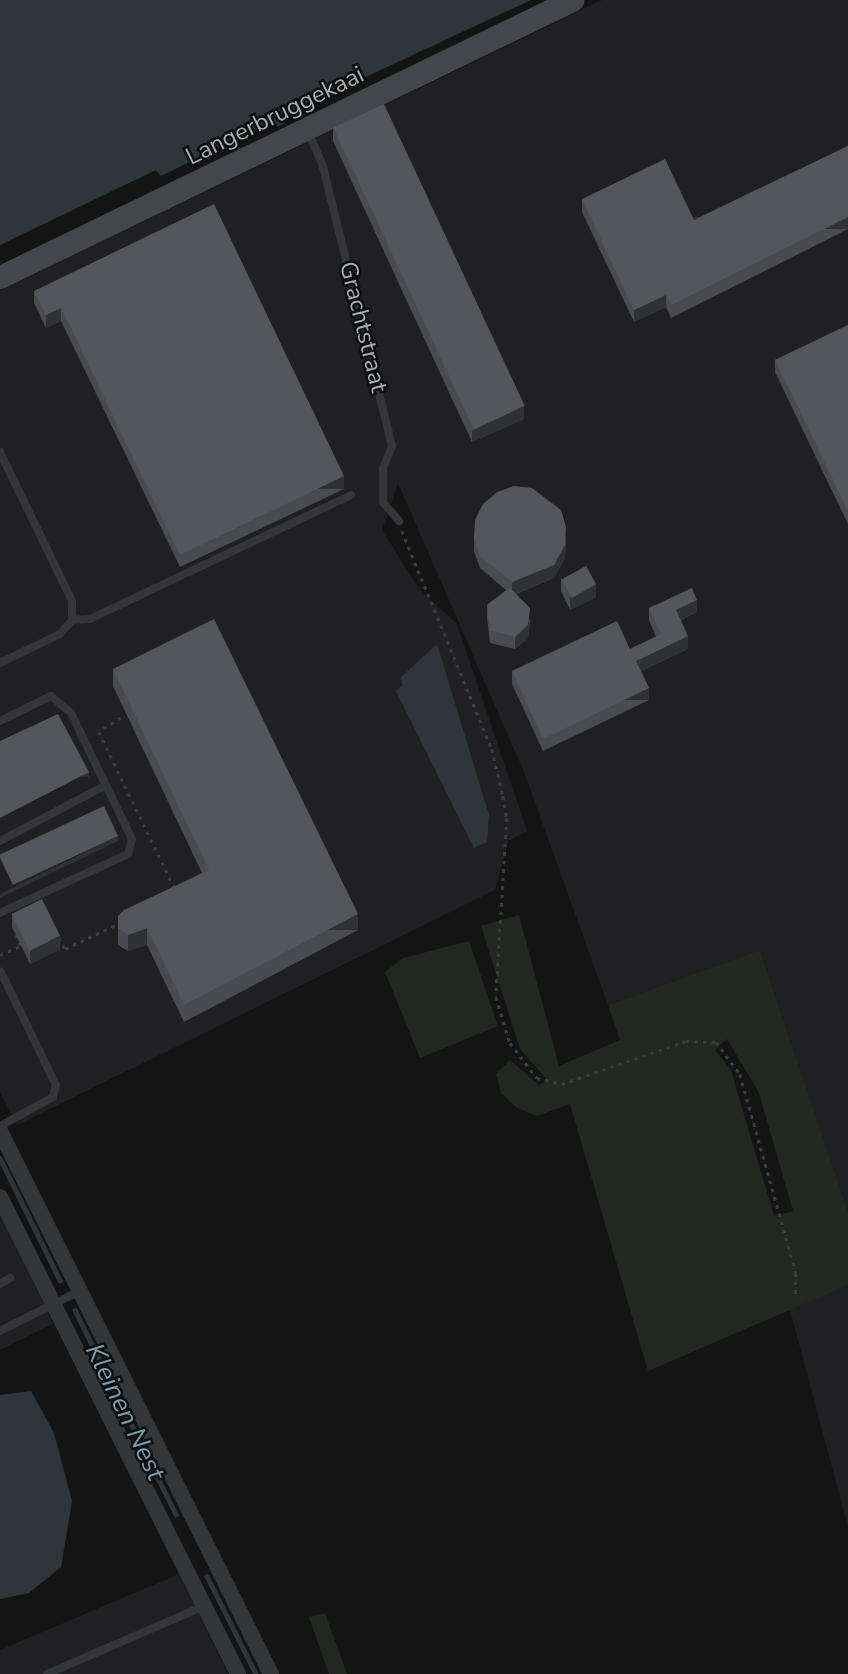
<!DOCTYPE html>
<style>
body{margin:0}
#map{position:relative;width:848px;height:1674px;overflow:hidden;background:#141415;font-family:"Nunito Sans",sans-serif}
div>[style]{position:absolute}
.built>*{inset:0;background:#202022}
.green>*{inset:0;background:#202820}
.water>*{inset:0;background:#2c363b}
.stream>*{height:4.5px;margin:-2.25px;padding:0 2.25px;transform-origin:2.25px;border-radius:2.25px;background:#2c363b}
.path>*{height:2.5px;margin-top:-1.25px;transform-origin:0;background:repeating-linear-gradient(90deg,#3b3d41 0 3.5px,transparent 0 8.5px)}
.lane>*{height:8px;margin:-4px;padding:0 4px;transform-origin:4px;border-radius:4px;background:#35363a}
.street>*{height:16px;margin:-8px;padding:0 8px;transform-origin:8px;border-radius:8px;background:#35363a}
.secondary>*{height:23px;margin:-11.5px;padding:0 11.5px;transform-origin:11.5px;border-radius:11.5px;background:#43464a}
.wall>*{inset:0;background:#4a4b50}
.shaded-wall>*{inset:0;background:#303134;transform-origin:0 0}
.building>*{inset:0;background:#54565b;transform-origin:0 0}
span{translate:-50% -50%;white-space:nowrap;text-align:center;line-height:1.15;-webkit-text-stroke:5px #0f0f10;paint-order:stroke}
.street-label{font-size:24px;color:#a6adb5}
.water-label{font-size:26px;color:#7d9fb0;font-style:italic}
</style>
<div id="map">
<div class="built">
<div style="clip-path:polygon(602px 0,848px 0,848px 1211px,760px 950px,608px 1005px,524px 772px,398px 483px,382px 530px,419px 589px,457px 624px,527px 831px,508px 841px,495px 890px,17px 1125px,0 1092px,0 291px)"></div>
<div style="clip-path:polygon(0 1211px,53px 1324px,0 1350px)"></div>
<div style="clip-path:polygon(848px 1285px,848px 1527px,789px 1306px)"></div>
<div style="clip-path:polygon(179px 1574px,228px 1674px,0 1674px,0 1650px)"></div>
</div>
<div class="green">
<div style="clip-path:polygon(evenodd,519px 915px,559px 1066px,620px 1040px,608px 1005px,760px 950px,848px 1211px,848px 1285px,648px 1371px,570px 1104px,537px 1116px,517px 1108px,501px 1093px,496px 1074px,510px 1060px,539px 1085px,548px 1081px,520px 1049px,481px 926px,519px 915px,727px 1039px,759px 1093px,793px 1211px,774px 1216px,731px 1070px,715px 1050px,727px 1039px)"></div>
<div style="clip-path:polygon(469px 941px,498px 1026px,420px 1058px,385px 972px,403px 958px)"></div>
<div style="clip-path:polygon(325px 1613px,347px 1674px,329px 1674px,309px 1617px)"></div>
</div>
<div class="water">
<div style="clip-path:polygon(0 0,531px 0,284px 115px,285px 123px,277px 127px,271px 122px,161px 176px,156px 170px,0 245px)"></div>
<div style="clip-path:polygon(437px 644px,489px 815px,487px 842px,474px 848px,396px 691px,403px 685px,400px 678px)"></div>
<div style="clip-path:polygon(31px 1391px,54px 1433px,72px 1501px,61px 1567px,29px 1593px,0 1599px,0 1395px)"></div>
</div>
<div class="stream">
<div style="left:0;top:1158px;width:136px;rotate:63.8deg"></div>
<div style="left:75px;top:1310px;width:228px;rotate:63.7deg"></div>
<div style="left:207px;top:1576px;width:110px;rotate:63.4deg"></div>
</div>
<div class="path">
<div style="left:402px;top:531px;width:236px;rotate:67.6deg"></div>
<div style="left:492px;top:749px;width:48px;rotate:76.8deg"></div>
<div style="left:503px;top:796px;width:22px;rotate:80deg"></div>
<div style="left:507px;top:818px;width:179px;rotate:93.5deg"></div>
<div style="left:496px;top:997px;width:48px;rotate:73.1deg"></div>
<div style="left:510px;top:1043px;width:44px;rotate:52.4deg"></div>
<div style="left:537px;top:1078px;width:26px;rotate:13deg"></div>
<div style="left:562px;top:1084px;width:131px;rotate:-19.1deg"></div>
<div style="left:686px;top:1041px;width:30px;rotate:2deg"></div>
<div style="left:716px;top:1042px;width:40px;rotate:53deg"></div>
<div style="left:740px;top:1074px;width:207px;rotate:74.3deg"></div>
<div style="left:796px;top:1273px;width:22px;rotate:90deg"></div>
<div style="left:121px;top:718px;width:26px;rotate:148deg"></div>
<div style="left:99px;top:732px;width:174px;rotate:64.2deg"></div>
<div style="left:59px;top:938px;width:13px;rotate:61deg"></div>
<div style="left:65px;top:949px;width:61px;rotate:-25.3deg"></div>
<div style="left:0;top:955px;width:22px;rotate:-24deg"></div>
<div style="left:20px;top:946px;width:24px;rotate:-109deg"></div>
</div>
<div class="lane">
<div style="left:308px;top:131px;width:39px;rotate:67deg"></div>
<div style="left:323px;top:167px;width:287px;rotate:76.1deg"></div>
<div style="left:392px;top:446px;width:24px;rotate:112deg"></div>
<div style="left:383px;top:468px;width:34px;rotate:90deg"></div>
<div style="left:383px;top:502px;width:25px;rotate:50deg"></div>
<div style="left:0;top:452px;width:165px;rotate:64.2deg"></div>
<div style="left:72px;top:601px;width:19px;rotate:90deg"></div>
<div style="left:0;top:663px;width:67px;rotate:-25.8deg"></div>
<div style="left:60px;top:634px;width:18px;rotate:-49deg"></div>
<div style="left:72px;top:620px;width:18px;rotate:-3deg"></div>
<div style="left:90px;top:619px;width:289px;rotate:-25.4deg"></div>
<div style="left:0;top:721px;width:57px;rotate:-26.1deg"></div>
<div style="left:51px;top:696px;width:26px;rotate:40deg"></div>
<div style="left:71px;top:713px;width:140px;rotate:64.2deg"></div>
<div style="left:132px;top:839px;width:16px;rotate:105deg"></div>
<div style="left:128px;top:854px;width:141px;rotate:155.3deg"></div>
<div style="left:0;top:841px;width:120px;rotate:-27.8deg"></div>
<div style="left:0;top:1126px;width:60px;rotate:-28.7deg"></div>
<div style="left:53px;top:1097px;width:12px;rotate:-76deg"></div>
<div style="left:56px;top:1085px;width:126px;rotate:-116deg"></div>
<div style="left:0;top:1284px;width:12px;rotate:-31deg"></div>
<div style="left:0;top:1331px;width:89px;rotate:-26.6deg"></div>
<div style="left:47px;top:1674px;width:171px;rotate:-23.4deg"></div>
</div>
<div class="street">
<div style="left:0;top:1131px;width:607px;rotate:63.48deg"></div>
<div style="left:0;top:1197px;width:533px;rotate:63.48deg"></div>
</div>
<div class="secondary">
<div style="left:0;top:277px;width:636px;rotate:-25.84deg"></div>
</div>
<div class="wall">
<div style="clip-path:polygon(333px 128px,524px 419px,472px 442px,333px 141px)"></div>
<div style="clip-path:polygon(848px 146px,848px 229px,671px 318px,666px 307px,634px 322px,582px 212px,582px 199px,694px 220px)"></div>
<div style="clip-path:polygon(34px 291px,344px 489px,180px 567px,61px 321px,46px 328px,34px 303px)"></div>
<div style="clip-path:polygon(848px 325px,848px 524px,775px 372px,775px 360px)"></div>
<div style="clip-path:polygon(474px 538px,566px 539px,565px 558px,554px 578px,516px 594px,530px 620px,528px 638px,515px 649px,490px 643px,487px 617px,487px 605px,506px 590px,480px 568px,474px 551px)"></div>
<div style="clip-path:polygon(561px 578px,596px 597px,570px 610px,561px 591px)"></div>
<div style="clip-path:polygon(649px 608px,697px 612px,681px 620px,688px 649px,641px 671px,649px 700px,543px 751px,512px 684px,512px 671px,630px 649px,656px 637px,649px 620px)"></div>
<div style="clip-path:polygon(113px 669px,358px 930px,184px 1022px,147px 945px,128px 951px,118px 945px,118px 916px,202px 873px,113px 686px)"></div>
<div style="clip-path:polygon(12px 915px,60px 949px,30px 964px,12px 927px)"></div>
</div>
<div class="shaded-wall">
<div style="left:848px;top:217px;width:12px;height:198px;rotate:90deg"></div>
<div style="clip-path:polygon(666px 295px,666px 307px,634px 322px,634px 310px)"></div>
<div style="clip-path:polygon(61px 308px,61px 321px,46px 328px,46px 315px)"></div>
<div style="clip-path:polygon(524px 406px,524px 419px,472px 442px,472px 430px)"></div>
<div style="left:344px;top:476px;width:13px;height:182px;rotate:90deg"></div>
<div style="clip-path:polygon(566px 527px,565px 558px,554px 578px,512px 595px,512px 582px)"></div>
<div style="clip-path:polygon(596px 584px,596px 597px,570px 610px,570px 597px)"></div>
<div style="clip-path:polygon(697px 600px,697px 612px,676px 622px,676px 610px)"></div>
<div style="clip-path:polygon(530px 608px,528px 638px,515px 649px,515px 637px)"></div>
<div style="clip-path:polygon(688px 636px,688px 649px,636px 673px,636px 661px)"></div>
<div style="left:649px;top:688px;width:12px;height:118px;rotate:90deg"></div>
<div style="left:89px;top:772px;width:5px;height:100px;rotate:90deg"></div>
<div style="clip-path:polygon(118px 836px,118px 841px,0 898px,0 894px)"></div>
<div style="left:358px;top:914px;width:16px;height:196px;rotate:90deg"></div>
<div style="clip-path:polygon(147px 928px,147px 945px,128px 951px,128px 935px)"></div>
<div style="clip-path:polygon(60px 936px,60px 949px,30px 964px,30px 951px)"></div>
</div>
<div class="building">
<div style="left:384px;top:104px;width:333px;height:56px;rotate:65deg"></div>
<div style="clip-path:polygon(848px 146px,848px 217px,671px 305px,666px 295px,634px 310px,582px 199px,665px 159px,694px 220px)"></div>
<div style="clip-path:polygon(214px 204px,344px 476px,180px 555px,61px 308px,46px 315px,34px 291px)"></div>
<div style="clip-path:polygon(848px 325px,848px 511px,775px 360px)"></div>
<div style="clip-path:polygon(514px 486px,532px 488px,561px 510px,566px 527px,565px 545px,554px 565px,512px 582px,480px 556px,474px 538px,475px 520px,483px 504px,497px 492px)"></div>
<div style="left:586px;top:566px;width:21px;height:28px;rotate:61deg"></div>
<div style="clip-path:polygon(510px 588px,530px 608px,528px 625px,515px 637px,490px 630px,487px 605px)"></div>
<div style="clip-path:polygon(692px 588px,697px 600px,676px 610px,688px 636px,636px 661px,649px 688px,543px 739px,512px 671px,617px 621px,630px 649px,661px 634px,649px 608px)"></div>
<div style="clip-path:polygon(214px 619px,358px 914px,184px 1005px,147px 928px,128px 935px,118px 928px,118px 916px,124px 910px,209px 870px,113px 669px)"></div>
<div style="clip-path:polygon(58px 714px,89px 772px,0 818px,0 741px)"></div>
<div style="left:104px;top:806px;width:33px;height:116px;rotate:65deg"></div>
<div style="left:42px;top:899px;width:41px;height:34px;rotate:64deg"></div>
</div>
<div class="street-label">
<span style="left:275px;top:116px;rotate:-26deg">Langerbruggekaai</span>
<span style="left:363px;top:327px;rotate:76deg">Grachtstraat</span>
</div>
<div class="water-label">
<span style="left:125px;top:1412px;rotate:64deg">Kleinen Nest</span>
</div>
</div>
